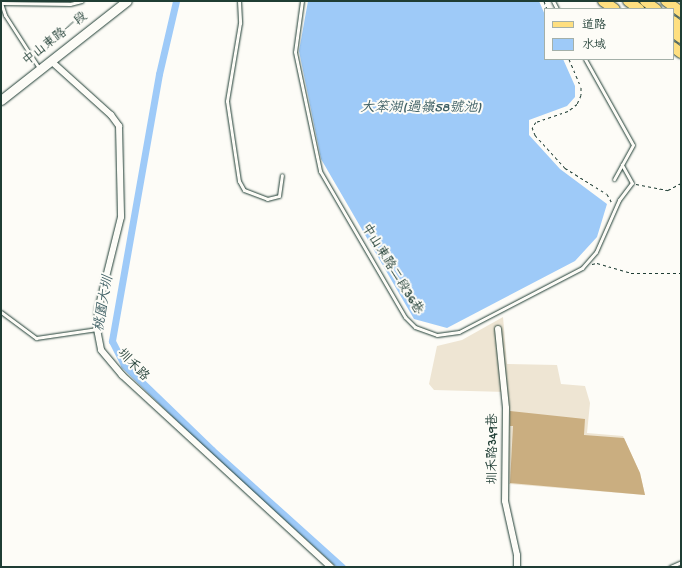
<!DOCTYPE html>
<meta charset="utf-8">
<style>
body{margin:0}
#map{position:relative;width:682px;height:568px;overflow:hidden;background:#fdfcf7;font-family:"Gochi Hand","LXGW WenKai TC",sans-serif}
div>[style]{position:absolute}
.built>*{inset:0;background:#eee5d3}
.water>*{inset:0;background:#9ecaf8}
.canal>*{height:7px;margin:-3.5px;padding:0 3.5px;transform-origin:3.5px;border-radius:3.5px;background:#9ecaf8}
.building>*{inset:0;background:#caae80}
.path>*{height:1px;margin-top:-0.5px;transform-origin:0;background:repeating-linear-gradient(90deg,#1f3d34 0 3px,transparent 0 6px)}
.roads{filter:drop-shadow(0 0 1px #1f3d34) drop-shadow(0 0 1px #1f3d34)}
.service>*{height:3px;margin:-1.5px;padding:0 1.5px;transform-origin:1.5px;border-radius:1.5px;background:#fdfcf7}
.minor>*{height:6px;margin:-3px;padding:0 3px;transform-origin:3px;border-radius:3px;background:#fdfcf7}
.secondary>*{height:9px;margin:-4.5px;padding:0 4.5px;transform-origin:4.5px;border-radius:4.5px;background:#fdfcf7}
.primary>*{height:10px;margin:-5px;padding:0 5px;transform-origin:5px;border-radius:5px;background:#fedf80}
.trunk>*{height:10px;margin:-5px;padding:0 5px;transform-origin:5px;border-radius:5px;background:#fedf80}
span{translate:-50% -50%;white-space:nowrap;text-align:center;line-height:1.15;-webkit-text-stroke:4px #fdfcf7;paint-order:stroke}
.street-label{font-size:13px;color:#1f3d34}
.water-label{font-size:14px;color:#3f6065;font-style:italic}
.frame{position:absolute;inset:0;border:2px solid #1f3d34;pointer-events:none}
.legend{position:absolute;left:544px;top:8px;width:130px;height:52px;box-sizing:border-box;background:#fdfcf7;border:1px solid #a4b0a9;margin:0;padding:5px 7px;list-style:none;font-size:12px;color:#1f3d34}
.legend li{display:flex;align-items:center;gap:8px;height:20px}
.legend b{width:20px;border:1px solid #a4b0a9}
</style>
<div id="map">
<div class="built">
<div style="clip-path:polygon(503px 317px,507px 364px,557px 365px,561px 384px,585px 386px,590px 403px,587px 433px,623px 436px,640px 473px,645px 495px,509px 484px,506px 392px,434px 390px,429px 384px,437px 346px,462px 340px)"></div>
</div>
<div class="water">
<div style="clip-path:polygon(308px 1px,539px 1px,545px 15px,545px 59px,563px 59px,575px 86px,575px 97px,567px 106px,529px 120px,529px 135px,560px 169px,607px 204px,597px 237px,575px 261px,447px 328px,414px 319px,321px 159px,299px 51px)"></div>
</div>
<div class="canal">
<div style="left:176px;top:1px;width:75px;rotate:103.1deg"></div>
<div style="left:159px;top:74px;width:271px;rotate:100deg"></div>
<div style="left:112px;top:341px;width:27px;rotate:63deg"></div>
<div style="left:124px;top:365px;width:122px;rotate:44deg"></div>
<div style="left:212px;top:450px;width:175px;rotate:42deg"></div>
</div>
<div class="building">
<div style="clip-path:polygon(510px 411px,585px 419px,584px 435px,624px 438px,640px 473px,645px 495px,510px 483px,513px 426px,510px 426px)"></div>
</div>
<div class="path">
<div style="left:544px;top:1px;width:9px;rotate:69deg"></div>
<div style="left:569px;top:59px;width:30px;rotate:67deg"></div>
<div style="left:581px;top:87px;width:8px;rotate:90deg"></div>
<div style="left:581px;top:95px;width:10px;rotate:114deg"></div>
<div style="left:577px;top:104px;width:11px;rotate:142deg"></div>
<div style="left:568px;top:111px;width:34px;rotate:161deg"></div>
<div style="left:536px;top:122px;width:6px;rotate:129deg"></div>
<div style="left:532px;top:127px;width:9px;rotate:69deg"></div>
<div style="left:535px;top:135px;width:45px;rotate:47.7deg"></div>
<div style="left:565px;top:168px;width:49px;rotate:31.8deg"></div>
<div style="left:607px;top:194px;width:10px;rotate:61deg"></div>
<div style="left:636px;top:184px;width:33px;rotate:11deg"></div>
<div style="left:668px;top:190px;width:15px;rotate:-28deg"></div>
<div style="left:592px;top:264px;width:5px;rotate:-11deg"></div>
<div style="left:597px;top:263px;width:35px;rotate:16deg"></div>
<div style="left:631px;top:273px;width:50px"></div>
</div>
<div class="roads">
<div class="service">
<div style="left:239px;top:1px;width:22px;rotate:87deg"></div>
<div style="left:240px;top:23px;width:79px;rotate:99.5deg"></div>
<div style="left:227px;top:101px;width:81px;rotate:81.5deg"></div>
<div style="left:239px;top:181px;width:10px;rotate:61deg"></div>
<div style="left:244px;top:190px;width:25px;rotate:21deg"></div>
<div style="left:267px;top:199px;width:12px;rotate:-14deg"></div>
<div style="left:279px;top:196px;width:21px;rotate:-82deg"></div>
<div style="left:302px;top:1px;width:51px;rotate:97.8deg"></div>
<div style="left:295px;top:52px;width:122px;rotate:78.1deg"></div>
<div style="left:320px;top:171px;width:169px;rotate:59.8deg"></div>
<div style="left:405px;top:317px;width:14px;rotate:45deg"></div>
<div style="left:415px;top:327px;width:23px;rotate:20deg"></div>
<div style="left:437px;top:335px;width:22px;rotate:-8deg"></div>
<div style="left:459px;top:332px;width:139px;rotate:-27.5deg"></div>
<div style="left:582px;top:268px;width:21px;rotate:-49deg"></div>
<div style="left:596px;top:252px;width:57px;rotate:-66.1deg"></div>
<div style="left:619px;top:200px;width:21px;rotate:-53deg"></div>
<div style="left:632px;top:183px;width:21px;rotate:-119deg"></div>
<div style="left:553px;top:1px;width:9px;rotate:63deg"></div>
<div style="left:585px;top:59px;width:98px;rotate:60.8deg"></div>
<div style="left:633px;top:145px;width:39px;rotate:119deg"></div>
<div style="left:39px;top:68px;width:63px;rotate:-122.7deg"></div>
<div style="left:5px;top:15px;width:13px;rotate:-108deg"></div>
<div style="left:1px;top:3px;width:69px;rotate:0.8deg"></div>
<div style="left:70px;top:4px;width:12px;rotate:-14deg"></div>
<div style="left:1px;top:312px;width:44px;rotate:36.6deg"></div>
<div style="left:36px;top:338px;width:62px;rotate:-8.4deg"></div>
<div style="left:670px;top:567px;width:12px;rotate:-24deg"></div>
</div>
<div class="minor">
<div style="left:1px;top:3px;width:2px;rotate:-63deg"></div>
<div style="left:51px;top:61px;width:81px;rotate:42deg"></div>
<div style="left:111px;top:115px;width:14px;rotate:54deg"></div>
<div style="left:119px;top:126px;width:91px;rotate:88.7deg"></div>
<div style="left:121px;top:217px;width:95px;rotate:104deg"></div>
<div style="left:98px;top:309px;width:20px;rotate:93deg"></div>
<div style="left:97px;top:329px;width:21px;rotate:79deg"></div>
<div style="left:101px;top:350px;width:33px;rotate:50deg"></div>
<div style="left:122px;top:375px;width:284px;rotate:42.6deg"></div>
<div style="left:498px;top:329px;width:79px;rotate:84.2deg"></div>
<div style="left:506px;top:408px;width:93px;rotate:90.6deg"></div>
<div style="left:505px;top:501px;width:55px;rotate:77.5deg"></div>
<div style="left:517px;top:555px;width:12px;rotate:90deg"></div>
</div>
<div class="secondary">
<div style="left:1px;top:100px;width:160px;rotate:-38.2deg"></div>
</div>
<div class="primary">
<div style="left:603px;top:1px;width:14px;rotate:34deg"></div>
<div style="left:666px;top:1px;width:19px;rotate:36deg"></div>
<div style="left:673px;top:47px;width:10px;rotate:37deg"></div>
</div>
<div class="trunk">
<div style="left:628px;top:1px;width:14px;rotate:36deg"></div>
<div style="left:645px;top:1px;width:14px;rotate:36deg"></div>
<div style="left:673px;top:21px;width:10px;rotate:37deg"></div>
<div style="left:673px;top:32px;width:10px;rotate:37deg"></div>
</div>
</div>
<div class="street-label">
<span style="left:56px;top:40px;rotate:-38deg">中山東路一段</span>
<span style="left:391px;top:270px;rotate:58deg">中山東路二段36巷</span>
<span style="left:132px;top:366px;rotate:46deg">圳禾路</span>
<span style="left:494px;top:449px;rotate:-90deg">圳禾路349巷</span>
</div>
<div class="water-label">
<span style="left:421px;top:109px">大笨湖(過嶺58號池)</span>
<span style="left:105px;top:304px;rotate:-80deg">桃園大圳</span>
</div>
<div class="frame"></div>
<ul class="legend">
<li><b style="height:5px;background:#fedf80"></b>道路</li>
<li><b style="height:11px;background:#9ecaf8"></b>水域</li>
</ul>
</div>
